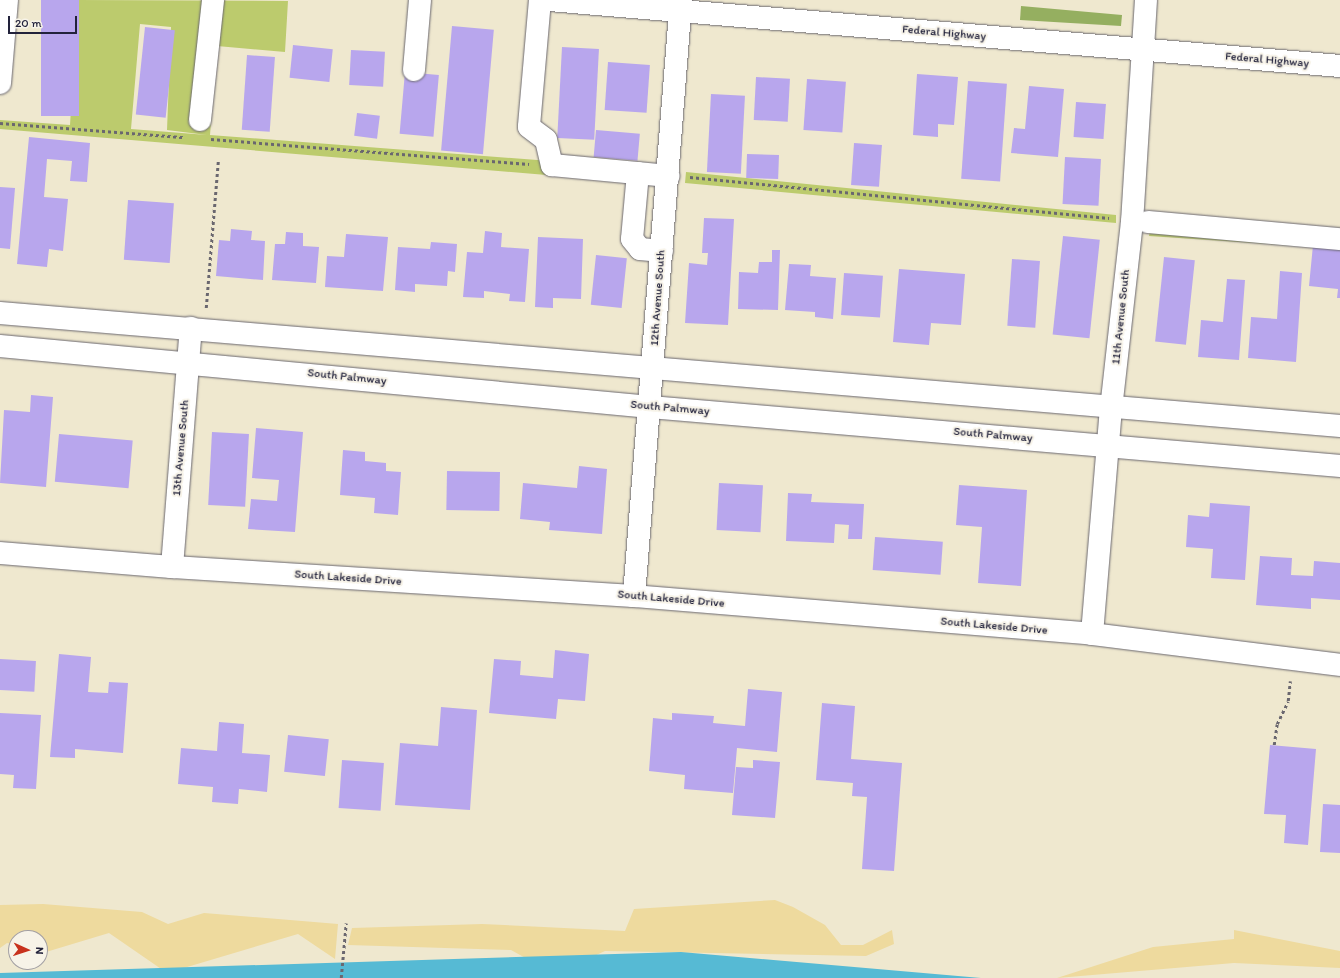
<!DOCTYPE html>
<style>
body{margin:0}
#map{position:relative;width:1340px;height:978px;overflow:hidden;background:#efe8cf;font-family:Itim,sans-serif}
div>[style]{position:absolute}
.green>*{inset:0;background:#bccb6d}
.forest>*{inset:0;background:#95af60}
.sand>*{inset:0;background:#eeda9e}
.water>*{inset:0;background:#56bad4}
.building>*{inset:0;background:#b8a6ed;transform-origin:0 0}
.path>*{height:2.5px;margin-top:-1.25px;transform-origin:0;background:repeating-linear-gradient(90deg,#6a676f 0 3px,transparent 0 6px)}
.roads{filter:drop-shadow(0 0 1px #6a676f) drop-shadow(0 0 1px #6a676f)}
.minor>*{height:22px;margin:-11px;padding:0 11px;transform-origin:11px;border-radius:11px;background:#fff}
.major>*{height:22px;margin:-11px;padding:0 11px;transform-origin:11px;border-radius:11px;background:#fff}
span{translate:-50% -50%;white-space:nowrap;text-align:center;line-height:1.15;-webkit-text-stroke:4px #f7f3e8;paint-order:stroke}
.street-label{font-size:12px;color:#22223b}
.north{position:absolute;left:8px;top:930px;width:40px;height:40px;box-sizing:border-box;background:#f7f3e8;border:1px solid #a29fa3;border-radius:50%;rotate:93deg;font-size:11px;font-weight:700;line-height:16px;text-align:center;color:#22223b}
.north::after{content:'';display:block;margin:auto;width:14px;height:18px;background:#c8321e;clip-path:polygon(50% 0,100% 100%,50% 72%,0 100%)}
.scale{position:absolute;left:8px;top:16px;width:69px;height:18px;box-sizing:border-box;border:2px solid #22223b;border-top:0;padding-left:5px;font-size:12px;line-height:14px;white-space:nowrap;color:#22223b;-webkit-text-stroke:3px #f7f3e8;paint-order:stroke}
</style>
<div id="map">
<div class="green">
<div style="clip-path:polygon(evenodd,78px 0,288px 1px,285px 52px,217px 46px,210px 135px,654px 169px,653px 184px,0 129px,0 120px,70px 125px,78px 0,140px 24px,171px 27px,167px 130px,207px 135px,131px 129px,140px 24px)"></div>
<div style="clip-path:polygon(686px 172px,1116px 215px,1116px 223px,685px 183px)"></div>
<div style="clip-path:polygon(1150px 230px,1340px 249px,1149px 236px)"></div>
</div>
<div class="forest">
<div style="clip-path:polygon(1021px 6px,1122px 15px,1121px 26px,1020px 20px)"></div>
</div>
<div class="sand">
<div style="clip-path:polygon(775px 900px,793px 907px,825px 925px,841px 945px,863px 945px,892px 930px,894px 944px,866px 956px,605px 951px,581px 962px,549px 971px,511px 950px,348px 945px,352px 928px,482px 924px,625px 931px,634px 909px)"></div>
<div style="clip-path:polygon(43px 904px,142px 912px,168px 924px,204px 913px,338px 924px,335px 959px,298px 934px,167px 973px,109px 933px,46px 952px,40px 951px,40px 938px,16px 938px,16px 945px,7px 943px,0 948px,0 905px)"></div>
<div style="clip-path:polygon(1234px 930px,1340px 951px,1340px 968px,1234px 963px,1057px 978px,1153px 947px,1234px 939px)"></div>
</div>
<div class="water">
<div style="clip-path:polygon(681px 952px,981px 978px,0 978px,0 973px)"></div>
</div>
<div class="building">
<div style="left:41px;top:0;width:38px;height:116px"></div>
<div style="left:452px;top:26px;width:42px;height:125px;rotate:5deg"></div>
<div style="left:145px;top:27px;width:30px;height:88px;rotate:6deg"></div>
<div style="left:293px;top:45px;width:40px;height:33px;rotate:6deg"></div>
<div style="left:562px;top:47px;width:37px;height:91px;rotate:3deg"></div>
<div style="left:351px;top:50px;width:34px;height:35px;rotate:3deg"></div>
<div style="left:247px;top:55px;width:28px;height:75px;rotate:4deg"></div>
<div style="left:608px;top:62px;width:42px;height:48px;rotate:4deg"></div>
<div style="left:405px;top:72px;width:34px;height:62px;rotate:5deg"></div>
<div style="clip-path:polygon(917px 74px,958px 77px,954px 125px,938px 124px,938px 137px,913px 135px)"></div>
<div style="left:756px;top:77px;width:34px;height:43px;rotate:3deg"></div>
<div style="left:807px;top:79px;width:39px;height:51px;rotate:4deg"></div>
<div style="left:968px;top:81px;width:39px;height:98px;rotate:4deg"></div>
<div style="clip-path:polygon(1029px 86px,1064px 89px,1058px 157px,1011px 153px,1014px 128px,1025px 129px)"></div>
<div style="left:711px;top:94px;width:34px;height:78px;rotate:3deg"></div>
<div style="left:1076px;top:102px;width:30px;height:35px;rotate:4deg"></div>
<div style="left:357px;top:113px;width:23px;height:23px;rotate:7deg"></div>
<div style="left:596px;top:130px;width:44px;height:27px;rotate:5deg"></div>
<div style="clip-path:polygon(29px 137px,90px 143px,87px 182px,70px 181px,72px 161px,47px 159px,44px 197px,68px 199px,63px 251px,49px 249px,47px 267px,17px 264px)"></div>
<div style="left:854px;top:143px;width:28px;height:42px;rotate:4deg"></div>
<div style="left:747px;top:154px;width:32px;height:24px;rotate:2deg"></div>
<div style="left:1065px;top:157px;width:36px;height:47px;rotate:3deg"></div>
<div style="clip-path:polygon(0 187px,15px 188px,10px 249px,0 248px)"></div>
<div style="left:128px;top:200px;width:46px;height:60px;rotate:4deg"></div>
<div style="clip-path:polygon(704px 218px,734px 219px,728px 325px,685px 323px,689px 263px,707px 265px,708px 253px,702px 253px)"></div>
<div style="clip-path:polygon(231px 229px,252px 231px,251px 240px,265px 241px,263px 280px,216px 276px,219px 240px,230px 241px)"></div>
<div style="clip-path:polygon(485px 231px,502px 233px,501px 247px,529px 249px,525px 302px,509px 301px,510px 294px,484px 291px,484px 298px,463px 297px,467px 252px,483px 253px)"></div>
<div style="clip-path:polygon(286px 232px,303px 233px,303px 246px,319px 247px,316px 283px,272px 280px,275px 244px,285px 244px)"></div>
<div style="clip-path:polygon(346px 234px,388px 237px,383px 291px,325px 287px,327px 256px,344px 257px)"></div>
<div style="left:1063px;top:236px;width:37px;height:99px;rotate:6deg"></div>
<div style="clip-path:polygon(538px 237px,583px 239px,581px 299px,553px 298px,553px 308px,535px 307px)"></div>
<div style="clip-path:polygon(431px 242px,457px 244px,455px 272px,448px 271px,447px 286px,415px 284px,415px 292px,395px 290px,398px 247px,430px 249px)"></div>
<div style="clip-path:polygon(1313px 245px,1340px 247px,1340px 298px,1337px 298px,1338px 289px,1309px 286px)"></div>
<div style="clip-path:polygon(772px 250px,780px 250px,778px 310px,738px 309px,739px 272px,758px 273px,759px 262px,772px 262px)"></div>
<div style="left:596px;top:255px;width:31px;height:50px;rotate:6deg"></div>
<div style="left:1164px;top:257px;width:31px;height:85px;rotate:6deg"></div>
<div style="left:1012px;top:259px;width:28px;height:67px;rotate:4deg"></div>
<div style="clip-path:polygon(789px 264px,811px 265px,810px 276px,836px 278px,833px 319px,815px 317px,815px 312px,785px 310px)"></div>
<div style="clip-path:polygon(899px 269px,965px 274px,961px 325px,931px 323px,929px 345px,893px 342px)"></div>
<div style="clip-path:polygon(1280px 271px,1302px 273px,1296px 362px,1248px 358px,1251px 317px,1277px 319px)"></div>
<div style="left:844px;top:273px;width:39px;height:42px;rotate:4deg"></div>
<div style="clip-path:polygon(1227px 279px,1245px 280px,1239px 360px,1198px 357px,1201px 320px,1223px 322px)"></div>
<div style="clip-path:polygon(31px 395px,53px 397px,46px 487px,0 483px,4px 410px,30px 412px)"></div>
<div style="clip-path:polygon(256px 428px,303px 432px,295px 532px,248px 529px,251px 499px,277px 501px,279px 480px,252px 478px)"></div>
<div style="left:212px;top:432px;width:37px;height:73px;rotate:3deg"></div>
<div style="left:59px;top:434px;width:74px;height:48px;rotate:5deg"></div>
<div style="clip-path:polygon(343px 450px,365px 452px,365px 461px,386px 463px,386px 471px,401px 472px,398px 515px,374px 513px,375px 498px,340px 495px)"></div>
<div style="clip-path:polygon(579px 466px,607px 469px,602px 534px,549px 530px,550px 522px,520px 519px,523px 483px,577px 488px)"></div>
<div style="left:447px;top:471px;width:53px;height:39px;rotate:1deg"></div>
<div style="left:719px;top:483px;width:44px;height:47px;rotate:3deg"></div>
<div style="clip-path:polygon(959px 485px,1027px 490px,1021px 586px,978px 583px,982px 527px,956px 525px)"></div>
<div style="clip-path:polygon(788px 493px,812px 494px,811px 502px,864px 504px,862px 539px,848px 539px,849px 525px,835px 524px,834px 543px,786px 541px)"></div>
<div style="clip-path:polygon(1210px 503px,1250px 506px,1245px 580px,1211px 578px,1213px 549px,1186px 547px,1188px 515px,1209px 517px)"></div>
<div style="left:875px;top:537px;width:68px;height:33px;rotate:4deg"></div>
<div style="clip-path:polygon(1260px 556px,1292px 558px,1291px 575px,1313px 576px,1314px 561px,1340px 563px,1340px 600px,1311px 598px,1311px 609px,1256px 605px)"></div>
<div style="clip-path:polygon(555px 650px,589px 654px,585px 701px,558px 699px,556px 719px,489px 713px,494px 659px,521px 661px,520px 675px,553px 678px)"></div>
<div style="clip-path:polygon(59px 654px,91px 657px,88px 692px,108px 693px,109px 682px,128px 683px,123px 753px,75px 749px,75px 758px,50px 757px)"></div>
<div style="left:0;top:659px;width:36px;height:31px;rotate:3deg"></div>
<div style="clip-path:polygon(748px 689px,782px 692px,777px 752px,737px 748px,733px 793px,684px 789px,685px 775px,649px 771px,653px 718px,672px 720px,672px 713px,714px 716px,713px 723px,745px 726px)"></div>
<div style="clip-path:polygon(822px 703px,855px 706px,851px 759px,902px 763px,894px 871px,862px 869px,867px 797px,852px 796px,853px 783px,816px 780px)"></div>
<div style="clip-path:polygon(441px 707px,477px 710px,470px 810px,395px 805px,400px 743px,438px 746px)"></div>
<div style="clip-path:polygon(0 713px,41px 715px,36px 789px,13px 788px,14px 775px,0 774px)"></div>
<div style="clip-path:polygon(219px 722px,244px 724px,242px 753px,270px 755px,267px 792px,239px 789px,238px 804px,212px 802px,213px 787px,178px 784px,181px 748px,217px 751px)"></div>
<div style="left:288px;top:735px;width:41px;height:37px;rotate:6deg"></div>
<div style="clip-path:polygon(1270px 745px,1316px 749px,1308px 845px,1284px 843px,1286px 815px,1264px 814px)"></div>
<div style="left:342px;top:760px;width:42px;height:48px;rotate:4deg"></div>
<div style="clip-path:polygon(753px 760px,780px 762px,775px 818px,732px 815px,736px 767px,753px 768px)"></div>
<div style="clip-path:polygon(1323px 804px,1340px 805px,1340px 853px,1320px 852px)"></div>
</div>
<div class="path">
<div style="left:0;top:123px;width:185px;rotate:4.4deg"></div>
<div style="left:211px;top:139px;width:319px;rotate:4.5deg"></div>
<div style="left:690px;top:177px;width:421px;rotate:5.6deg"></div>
<div style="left:206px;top:308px;width:147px;rotate:-85.3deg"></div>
<div style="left:1274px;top:745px;width:21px;rotate:-82deg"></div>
<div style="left:1277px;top:724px;width:25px;rotate:-64deg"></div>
<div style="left:1288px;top:701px;width:20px;rotate:-84deg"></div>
<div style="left:341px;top:978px;width:55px;rotate:-84.8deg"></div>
</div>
<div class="roads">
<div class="minor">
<div style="left:540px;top:0;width:127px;rotate:95deg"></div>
<div style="left:529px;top:127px;width:21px;rotate:37deg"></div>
<div style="left:546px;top:140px;width:26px;rotate:77deg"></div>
<div style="left:552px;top:165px;width:117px;rotate:5.4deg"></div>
<div style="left:414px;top:70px;width:70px;rotate:-85.1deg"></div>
<div style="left:0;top:83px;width:83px;rotate:-85.2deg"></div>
<div style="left:200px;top:120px;width:121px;rotate:-83.8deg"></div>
<div style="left:638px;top:173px;width:66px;rotate:95.2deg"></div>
<div style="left:632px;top:239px;width:13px;rotate:51deg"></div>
<div style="left:640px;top:249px;width:22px;rotate:5deg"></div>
<div style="left:1148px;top:222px;width:193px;rotate:5.1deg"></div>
<div style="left:0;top:313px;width:1345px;rotate:4.82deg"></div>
<div style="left:0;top:346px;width:653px;rotate:5.36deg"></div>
<div style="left:650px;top:407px;width:693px;rotate:4.89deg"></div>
<div style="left:0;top:553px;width:173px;rotate:4.7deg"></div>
<div style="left:172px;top:567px;width:463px;rotate:3.6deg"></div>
<div style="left:634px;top:596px;width:460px;rotate:4.7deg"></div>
<div style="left:1092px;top:634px;width:250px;rotate:7.1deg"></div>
<div style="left:172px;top:567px;width:240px;rotate:-85.5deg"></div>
<div style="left:634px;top:596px;width:598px;rotate:-85.49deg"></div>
<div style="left:1092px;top:634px;width:226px;rotate:-85.2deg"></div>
<div style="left:1111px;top:409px;width:188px;rotate:-83.6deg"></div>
<div style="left:1132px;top:222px;width:222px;rotate:-86.4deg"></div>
</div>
<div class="major">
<div style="left:549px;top:0;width:794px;rotate:4.77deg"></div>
</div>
</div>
<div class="street-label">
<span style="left:944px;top:33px;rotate:5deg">Federal Highway</span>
<span style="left:1267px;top:60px;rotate:5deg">Federal Highway</span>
<span style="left:658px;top:298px;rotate:-86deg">12th Avenue South</span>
<span style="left:1121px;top:317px;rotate:-84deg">11th Avenue South</span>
<span style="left:347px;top:377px;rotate:6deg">South Palmway</span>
<span style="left:670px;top:408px;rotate:5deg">South Palmway</span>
<span style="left:993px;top:435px;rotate:5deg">South Palmway</span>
<span style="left:181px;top:448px;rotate:-85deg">13th Avenue South</span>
<span style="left:348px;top:578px;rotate:4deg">South Lakeside Drive</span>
<span style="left:671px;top:599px;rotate:5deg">South Lakeside Drive</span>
<span style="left:994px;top:626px;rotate:5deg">South Lakeside Drive</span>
</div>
<div class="north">N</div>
<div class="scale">20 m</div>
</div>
